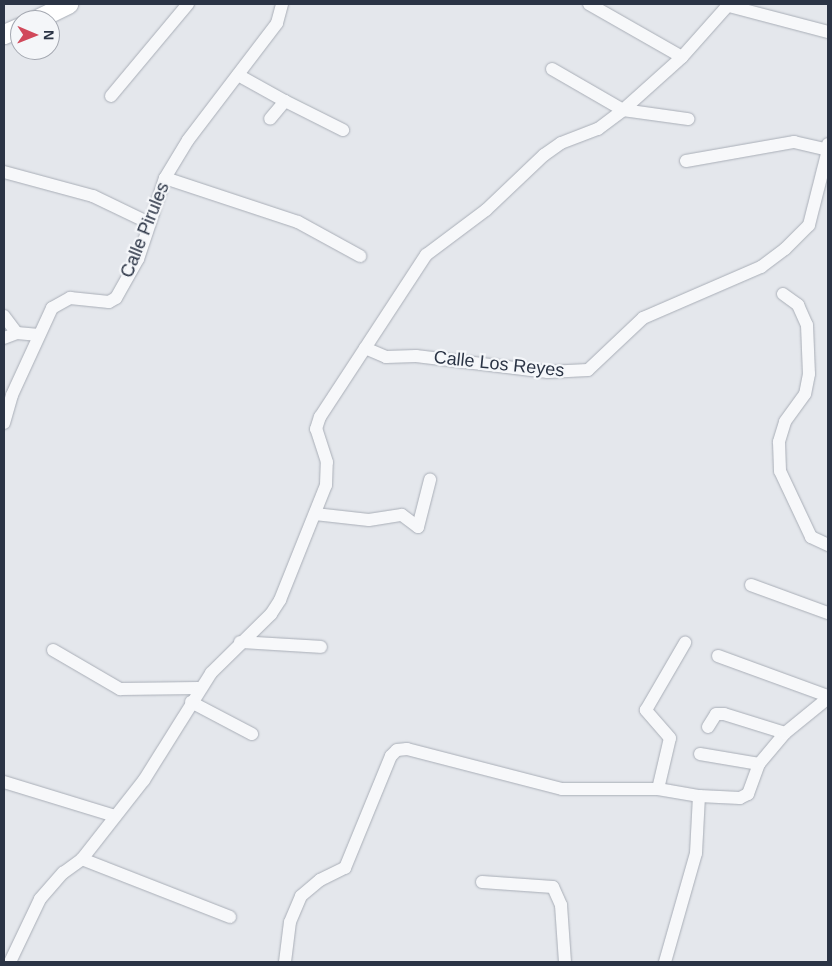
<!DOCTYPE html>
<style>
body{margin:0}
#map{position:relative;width:832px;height:966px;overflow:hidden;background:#e4e7ec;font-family:Arial,sans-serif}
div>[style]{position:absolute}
.roads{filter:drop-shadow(0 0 1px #a9aeb7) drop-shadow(0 0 1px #a9aeb7)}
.street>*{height:12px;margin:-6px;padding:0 6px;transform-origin:6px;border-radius:6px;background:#f7f8fa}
.primary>*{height:19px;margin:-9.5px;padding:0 9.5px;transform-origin:9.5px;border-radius:9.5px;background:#fff}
span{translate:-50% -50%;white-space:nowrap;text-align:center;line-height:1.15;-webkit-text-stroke:4.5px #f4f6f9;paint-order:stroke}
.street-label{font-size:18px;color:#2b3445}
.frame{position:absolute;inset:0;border:5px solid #2b3445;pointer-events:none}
.north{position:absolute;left:10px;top:10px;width:50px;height:50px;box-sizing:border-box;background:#f4f6f9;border:1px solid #a4a8b1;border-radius:50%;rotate:91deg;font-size:14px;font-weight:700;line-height:20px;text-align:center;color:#2b3445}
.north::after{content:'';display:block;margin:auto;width:18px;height:22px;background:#d1495b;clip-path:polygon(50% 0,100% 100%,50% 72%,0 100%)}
</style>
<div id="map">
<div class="roads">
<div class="street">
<div style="left:589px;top:4px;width:107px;rotate:29.7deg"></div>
<div style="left:729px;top:6px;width:102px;rotate:14.7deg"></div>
<div style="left:552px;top:69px;width:82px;rotate:30deg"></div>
<div style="left:623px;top:110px;width:66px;rotate:7.9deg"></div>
<div style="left:238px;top:75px;width:54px;rotate:29deg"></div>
<div style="left:285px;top:101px;width:23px;rotate:130deg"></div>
<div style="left:111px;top:96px;width:120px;rotate:-50.1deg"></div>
<div style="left:285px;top:101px;width:65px;rotate:26.6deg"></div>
<div style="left:686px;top:161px;width:110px;rotate:-10deg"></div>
<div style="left:794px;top:142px;width:35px;rotate:13deg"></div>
<div style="left:828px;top:150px;width:6px;rotate:-90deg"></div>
<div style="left:4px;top:172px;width:92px;rotate:15.1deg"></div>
<div style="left:93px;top:196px;width:62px;rotate:25.7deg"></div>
<div style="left:165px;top:178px;width:140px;rotate:18.3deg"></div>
<div style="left:298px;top:222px;width:71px;rotate:28.7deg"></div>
<div style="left:783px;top:294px;width:19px;rotate:36deg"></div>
<div style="left:798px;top:305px;width:22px;rotate:66deg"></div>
<div style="left:807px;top:325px;width:49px;rotate:87.7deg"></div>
<div style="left:809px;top:374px;width:20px;rotate:101deg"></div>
<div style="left:805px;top:394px;width:34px;rotate:126deg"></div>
<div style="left:785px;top:422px;width:21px;rotate:107deg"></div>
<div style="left:779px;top:442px;width:29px;rotate:88deg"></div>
<div style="left:780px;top:471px;width:73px;rotate:64.8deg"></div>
<div style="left:811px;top:537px;width:19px;rotate:25deg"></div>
<div style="left:4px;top:316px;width:21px;rotate:53deg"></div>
<div style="left:17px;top:333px;width:22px;rotate:5deg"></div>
<div style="left:4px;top:338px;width:14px;rotate:-21deg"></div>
<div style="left:365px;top:348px;width:23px;rotate:23deg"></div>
<div style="left:386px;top:357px;width:30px;rotate:-2deg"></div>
<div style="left:416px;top:356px;width:133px;rotate:6.9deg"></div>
<div style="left:548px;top:372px;width:40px;rotate:-2.9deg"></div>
<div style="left:588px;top:370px;width:76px;rotate:-43.4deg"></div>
<div style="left:643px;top:318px;width:129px;rotate:-23.4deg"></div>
<div style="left:761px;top:267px;width:30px;rotate:-37deg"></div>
<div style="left:785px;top:249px;width:34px;rotate:-45deg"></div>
<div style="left:809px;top:225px;width:77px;rotate:-75.8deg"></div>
<div style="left:4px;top:423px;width:29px;rotate:-74deg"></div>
<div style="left:12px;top:395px;width:96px;rotate:-65.3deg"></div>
<div style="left:52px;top:308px;width:21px;rotate:-29deg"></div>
<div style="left:70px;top:298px;width:39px;rotate:6deg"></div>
<div style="left:109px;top:302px;width:8px;rotate:-30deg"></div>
<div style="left:116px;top:298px;width:45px;rotate:-60.6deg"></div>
<div style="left:138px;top:259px;width:85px;rotate:-71.6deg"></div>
<div style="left:165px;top:178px;width:44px;rotate:-58.8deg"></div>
<div style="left:188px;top:140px;width:147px;rotate:-52.7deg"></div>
<div style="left:277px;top:23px;width:20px;rotate:-75deg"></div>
<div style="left:315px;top:514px;width:54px;rotate:6.3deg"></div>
<div style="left:369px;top:520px;width:33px;rotate:-9deg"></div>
<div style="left:402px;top:515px;width:20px;rotate:37deg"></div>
<div style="left:418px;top:527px;width:49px;rotate:-75.7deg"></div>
<div style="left:751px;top:585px;width:82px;rotate:20deg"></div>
<div style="left:240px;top:642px;width:81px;rotate:3.5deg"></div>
<div style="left:53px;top:650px;width:78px;rotate:30.2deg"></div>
<div style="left:120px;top:689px;width:79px;rotate:-0.7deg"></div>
<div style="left:718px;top:656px;width:117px;rotate:20deg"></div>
<div style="left:191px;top:702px;width:69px;rotate:27.7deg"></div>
<div style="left:708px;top:727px;width:15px;rotate:-58deg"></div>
<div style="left:716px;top:714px;width:8px"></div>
<div style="left:724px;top:714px;width:64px;rotate:17.3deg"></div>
<div style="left:700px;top:754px;width:60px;rotate:9.6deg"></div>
<div style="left:4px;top:782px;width:116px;rotate:17deg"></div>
<div style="left:658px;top:789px;width:52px;rotate:-76.8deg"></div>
<div style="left:670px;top:738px;width:37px;rotate:-131deg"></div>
<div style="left:646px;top:710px;width:78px;rotate:-59.8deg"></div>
<div style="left:82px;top:859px;width:159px;rotate:21.4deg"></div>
<div style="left:482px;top:882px;width:71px;rotate:4deg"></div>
<div style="left:553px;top:887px;width:20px;rotate:66deg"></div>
<div style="left:561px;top:905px;width:57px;rotate:86deg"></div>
<div style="left:10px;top:962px;width:70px;rotate:-64.5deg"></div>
<div style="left:40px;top:899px;width:35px;rotate:-49deg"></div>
<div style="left:63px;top:873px;width:24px;rotate:-36deg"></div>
<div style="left:82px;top:859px;width:100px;rotate:-51.9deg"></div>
<div style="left:144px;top:780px;width:126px;rotate:-57.9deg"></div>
<div style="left:211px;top:673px;width:84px;rotate:-44.5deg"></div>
<div style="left:271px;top:614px;width:17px;rotate:-57deg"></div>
<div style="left:280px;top:600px;width:124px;rotate:-68.2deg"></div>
<div style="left:326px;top:485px;width:23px;rotate:-88deg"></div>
<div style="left:327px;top:462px;width:35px;rotate:-108deg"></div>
<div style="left:316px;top:429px;width:13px;rotate:-72deg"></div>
<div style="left:320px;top:417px;width:194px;rotate:-56.8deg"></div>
<div style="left:426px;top:255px;width:75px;rotate:-36.9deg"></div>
<div style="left:486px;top:210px;width:80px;rotate:-43.5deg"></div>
<div style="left:544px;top:155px;width:21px;rotate:-35deg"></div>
<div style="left:561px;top:143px;width:40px;rotate:-21deg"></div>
<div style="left:598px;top:129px;width:31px;rotate:-37deg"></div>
<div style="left:623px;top:110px;width:79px;rotate:-41.9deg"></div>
<div style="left:682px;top:57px;width:71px;rotate:-48.4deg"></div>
<div style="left:285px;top:962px;width:40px;rotate:-82.9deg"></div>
<div style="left:290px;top:922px;width:28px;rotate:-67deg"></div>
<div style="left:301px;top:896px;width:25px;rotate:-40deg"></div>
<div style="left:320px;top:880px;width:28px;rotate:-26deg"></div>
<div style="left:345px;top:868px;width:121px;rotate:-67.7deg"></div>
<div style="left:391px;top:756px;width:8px;rotate:-45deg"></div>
<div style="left:397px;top:750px;width:10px;rotate:-6deg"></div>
<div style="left:407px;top:749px;width:160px;rotate:14.5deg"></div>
<div style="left:562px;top:789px;width:96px"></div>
<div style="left:658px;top:789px;width:42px;rotate:9.7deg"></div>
<div style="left:665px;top:962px;width:113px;rotate:-74.1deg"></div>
<div style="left:696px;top:853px;width:57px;rotate:-87deg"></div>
<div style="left:699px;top:796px;width:41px;rotate:2.8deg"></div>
<div style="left:740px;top:798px;width:9px;rotate:-27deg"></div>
<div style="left:748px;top:794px;width:32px;rotate:-70deg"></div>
<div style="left:759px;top:764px;width:40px;rotate:-50deg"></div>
<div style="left:785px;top:733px;width:55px;rotate:-39.1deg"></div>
</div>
<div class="primary">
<div style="left:35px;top:20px;width:37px;rotate:-26deg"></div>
<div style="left:4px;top:34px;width:17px;rotate:-24deg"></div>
</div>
</div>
<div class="street-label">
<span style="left:145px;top:230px;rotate:-68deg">Calle Pirules</span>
<span style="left:499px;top:364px;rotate:6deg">Calle Los Reyes</span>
</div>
<div class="frame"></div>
<div class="north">N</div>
</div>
